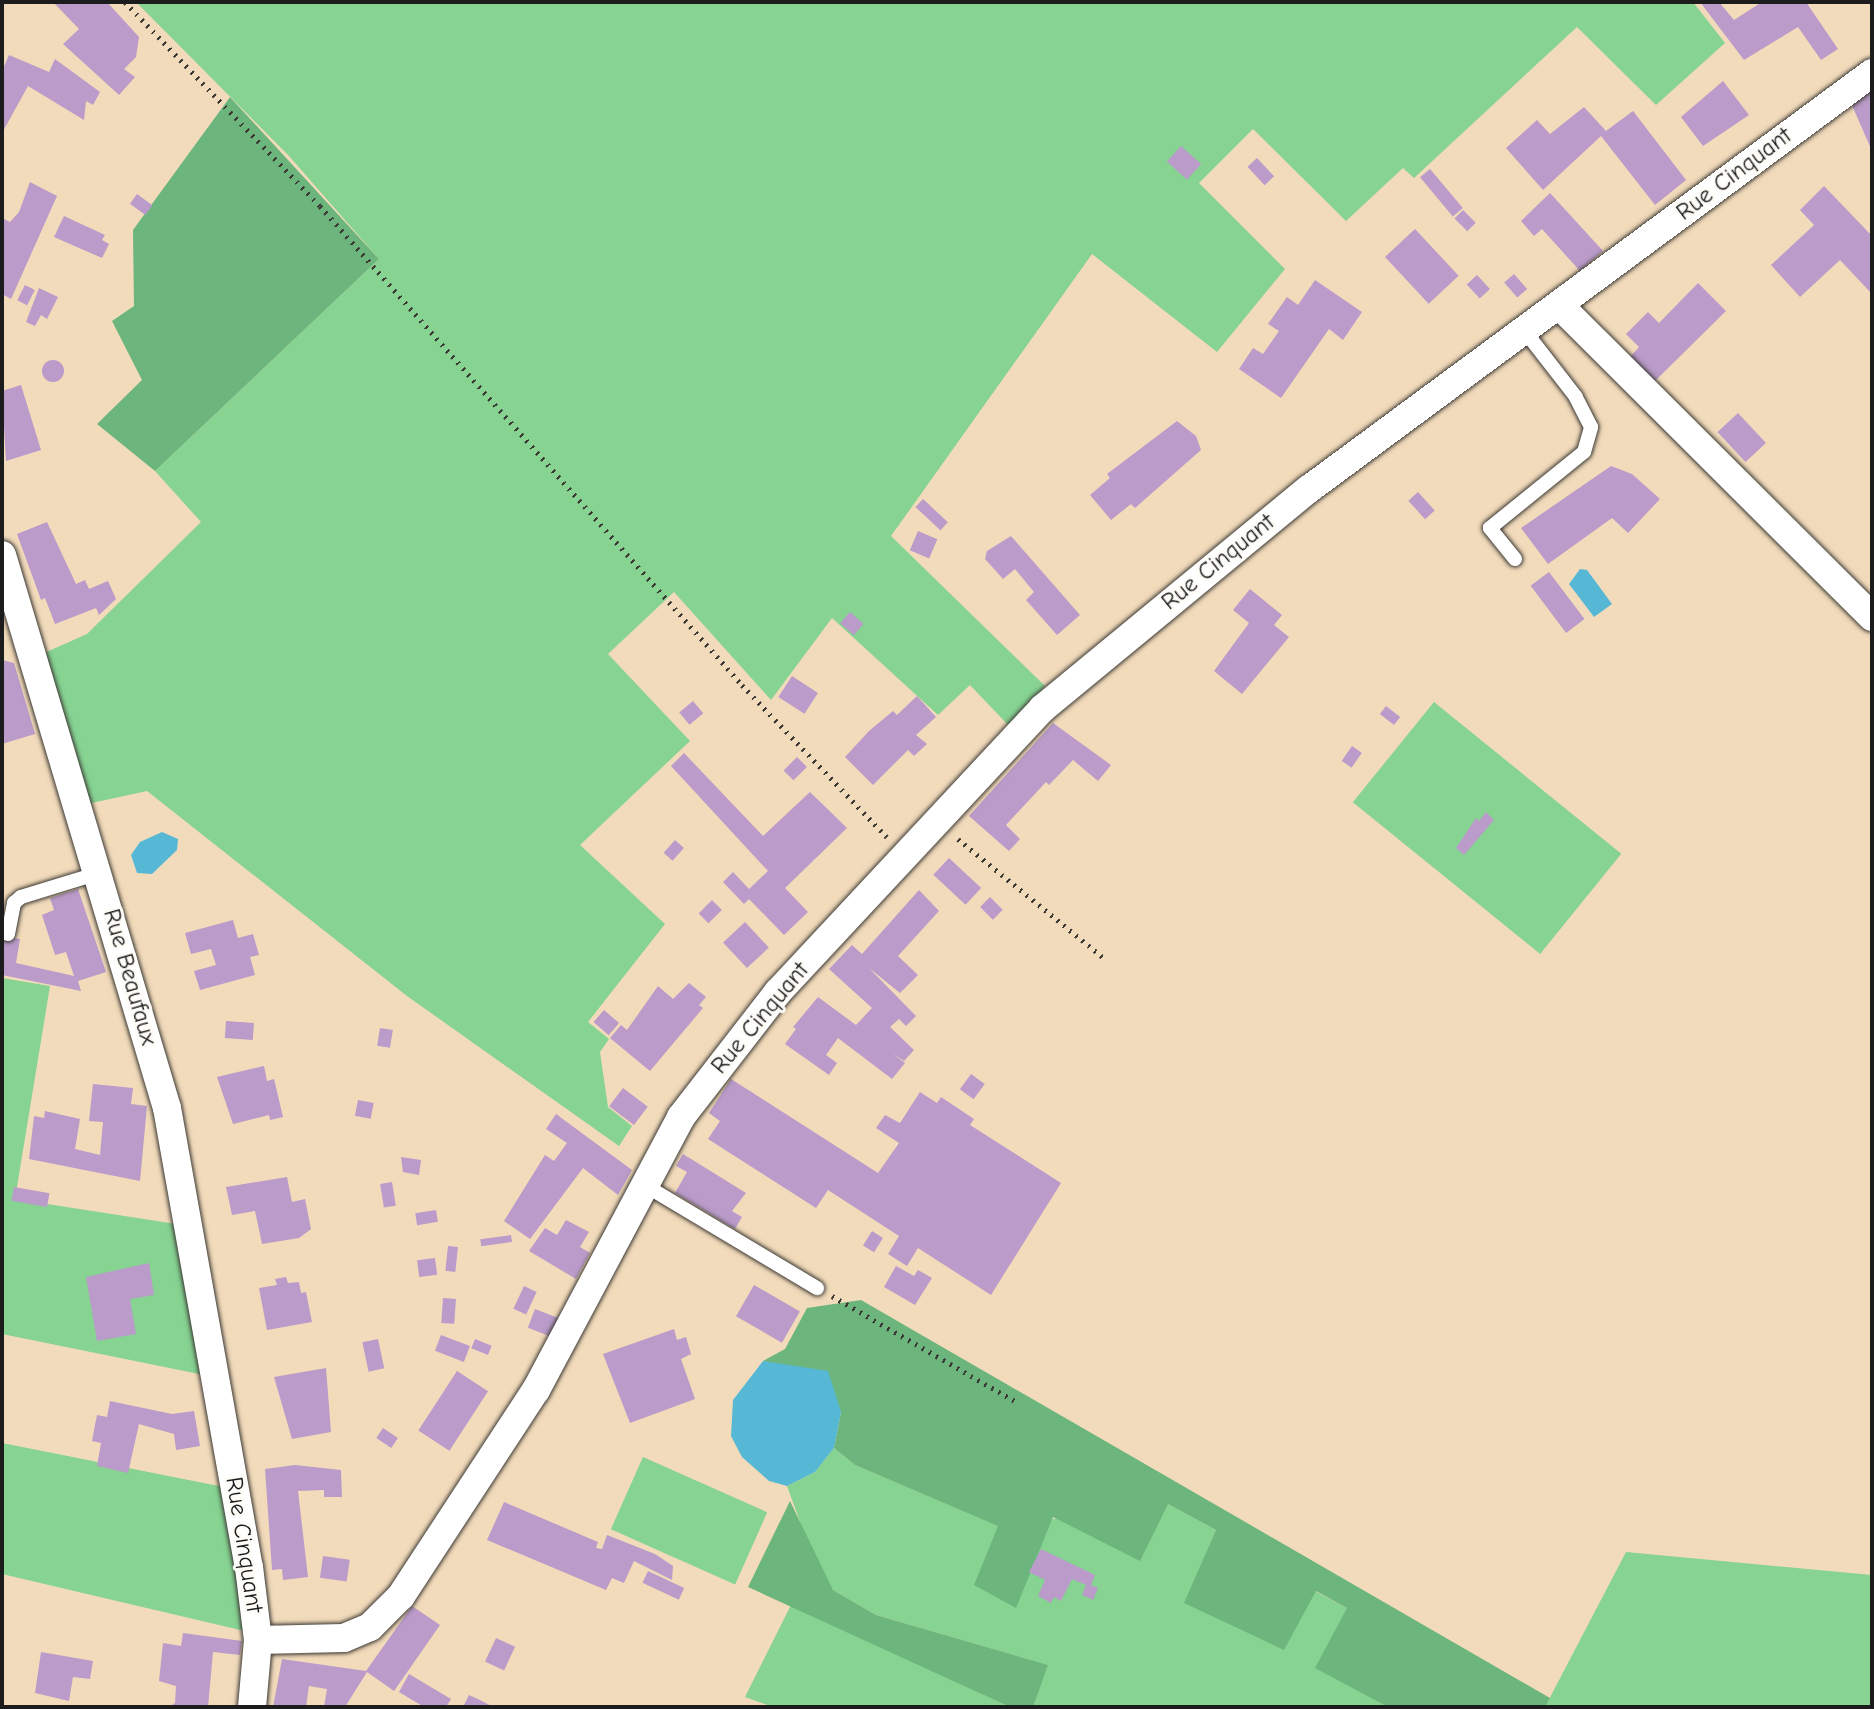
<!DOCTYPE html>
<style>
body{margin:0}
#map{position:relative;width:1874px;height:1709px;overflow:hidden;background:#f2dbbb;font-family:"Comic Neue",sans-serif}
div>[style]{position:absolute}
.green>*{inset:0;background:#86d392;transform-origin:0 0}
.forest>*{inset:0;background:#6cb57c}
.water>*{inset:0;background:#57b8d5}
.building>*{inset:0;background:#ba9bc9;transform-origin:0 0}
.round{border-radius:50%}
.path>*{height:5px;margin-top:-2.5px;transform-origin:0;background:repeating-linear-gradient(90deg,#3c3934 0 2px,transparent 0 8px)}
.roads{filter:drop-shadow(0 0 2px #3c3934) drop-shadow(0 0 2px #3c3934)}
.lane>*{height:14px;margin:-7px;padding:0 7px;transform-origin:7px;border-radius:7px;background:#fff}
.street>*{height:28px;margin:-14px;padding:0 14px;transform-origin:14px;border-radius:14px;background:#fff}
span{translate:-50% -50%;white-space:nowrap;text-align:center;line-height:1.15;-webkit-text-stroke:6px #fdfcf7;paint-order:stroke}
.street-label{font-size:24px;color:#1c1c1c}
.frame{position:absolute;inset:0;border:4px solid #1c1c1c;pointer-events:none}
</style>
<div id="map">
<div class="green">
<div style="clip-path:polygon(136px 2px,1693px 2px,1725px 43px,1656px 105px,1577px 27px,1414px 178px,1403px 168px,1346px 221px,1253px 129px,1199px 183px,1285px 269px,1217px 352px,1092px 254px,891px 536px,1045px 686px,1009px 726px,970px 685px,938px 715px,832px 618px,771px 700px,674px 592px,608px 654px,690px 741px,580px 845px,665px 924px,588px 1022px,609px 1039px,600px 1052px,608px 1107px,632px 1126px,619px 1146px,407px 996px,147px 791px,87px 804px,42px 654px,87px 634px,201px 522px,155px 471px,379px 259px,289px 156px)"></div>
<div style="left:1434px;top:702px;width:241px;height:129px;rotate:39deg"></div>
<div style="clip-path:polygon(2px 978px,50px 986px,15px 1199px,176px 1224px,204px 1375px,2px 1334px)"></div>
<div style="clip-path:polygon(2px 1443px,229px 1488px,253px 1633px,2px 1574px)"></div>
<div style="clip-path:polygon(834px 1448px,855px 1465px,999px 1526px,1168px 1504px,1216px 1530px,1185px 1603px,1284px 1649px,1315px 1591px,1347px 1608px,1388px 1707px,1033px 1707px,1047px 1665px,876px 1615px,833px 1590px,816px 1565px,787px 1486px,815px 1472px)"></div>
<div style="left:643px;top:1457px;width:136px;height:79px;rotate:24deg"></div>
<div style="clip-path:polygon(1626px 1552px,1872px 1575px,1872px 1707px,1545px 1707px)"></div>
<div style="clip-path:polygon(791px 1605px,1010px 1707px,773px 1707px,745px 1697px)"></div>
</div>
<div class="forest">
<div style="clip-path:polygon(230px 97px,379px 259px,155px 471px,97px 424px,142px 380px,112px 321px,134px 306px,133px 230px)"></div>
<div style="clip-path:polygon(861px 1300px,1550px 1698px,1545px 1707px,1388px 1707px,1315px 1668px,1347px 1608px,1316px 1591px,1284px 1650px,1184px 1603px,1216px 1530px,1168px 1504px,1140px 1561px,1053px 1517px,1016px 1608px,974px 1585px,998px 1526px,855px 1465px,834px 1448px,841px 1412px,763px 1361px,785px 1349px,807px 1308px)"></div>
<div style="clip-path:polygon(790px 1501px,833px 1590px,876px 1615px,1048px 1665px,1033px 1707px,1010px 1707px,748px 1587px)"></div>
</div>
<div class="water">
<div style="clip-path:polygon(1580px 569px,1587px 570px,1612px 604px,1594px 617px,1569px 584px)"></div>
<div style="clip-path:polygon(162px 832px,178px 839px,177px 850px,152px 874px,137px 873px,131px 855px,140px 842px)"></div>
<div style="clip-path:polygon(763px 1361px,828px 1371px,841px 1412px,834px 1448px,815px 1472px,787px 1486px,769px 1481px,742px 1457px,731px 1436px,733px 1400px)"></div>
</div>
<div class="building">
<div style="clip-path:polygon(53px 2px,107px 2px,139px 37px,136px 57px,124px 69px,135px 77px,119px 95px,63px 44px,79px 29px)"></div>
<div style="clip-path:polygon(1700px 2px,1719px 2px,1734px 20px,1762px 2px,1806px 2px,1838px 49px,1821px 60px,1798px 27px,1744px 60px)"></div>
<div style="clip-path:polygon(9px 55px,49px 72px,55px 59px,100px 92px,93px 105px,86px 101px,84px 120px,28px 86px,2px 133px,2px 71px)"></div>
<div style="clip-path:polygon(1723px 81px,1749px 115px,1703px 146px,1681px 117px)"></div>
<div style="clip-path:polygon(1872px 89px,1872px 151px,1851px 103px)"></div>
<div style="clip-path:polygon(1584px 107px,1606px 131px,1633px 111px,1686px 180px,1655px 205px,1601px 136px,1543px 190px,1506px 148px,1537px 120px,1550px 134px)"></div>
<div style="left:1181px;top:146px;width:27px;height:21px;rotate:42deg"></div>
<div style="left:1257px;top:158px;width:25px;height:13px;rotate:47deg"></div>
<div style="left:1430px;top:169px;width:51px;height:13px;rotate:50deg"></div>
<div style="clip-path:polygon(30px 182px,57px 196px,11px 299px,2px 294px,2px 218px,10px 222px,19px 212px)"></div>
<div style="clip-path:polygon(1824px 186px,1872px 236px,1872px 294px,1840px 260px,1800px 297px,1771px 265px,1814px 225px,1800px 210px)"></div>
<div style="clip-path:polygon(1550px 193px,1603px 251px,1580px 271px,1542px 229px,1534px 236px,1521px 221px)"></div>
<div style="left:137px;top:194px;width:19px;height:12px;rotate:36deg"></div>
<div style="left:1463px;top:210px;width:18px;height:12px;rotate:45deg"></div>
<div style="clip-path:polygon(64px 216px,105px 235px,102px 240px,109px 244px,102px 258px,54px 237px)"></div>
<div style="left:1415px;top:229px;width:64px;height:41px;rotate:47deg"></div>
<div style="left:1514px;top:274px;width:20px;height:13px;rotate:49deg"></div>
<div style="left:1477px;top:275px;width:19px;height:14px;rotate:47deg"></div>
<div style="clip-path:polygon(1315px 280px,1362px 312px,1343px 340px,1329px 329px,1281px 398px,1239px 369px,1253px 348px,1263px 354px,1279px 331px,1268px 324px,1287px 297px,1298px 305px)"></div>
<div style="clip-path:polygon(1698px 283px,1726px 311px,1655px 381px,1630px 357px,1639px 347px,1626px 334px,1648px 312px,1659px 323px)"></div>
<div style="left:25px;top:285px;width:11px;height:17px;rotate:27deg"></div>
<div style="clip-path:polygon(39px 288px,58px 297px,47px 319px,41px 315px,35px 326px,26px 322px)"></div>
<div class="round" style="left:42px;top:360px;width:22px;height:22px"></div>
<div style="clip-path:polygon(21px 385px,41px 450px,6px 461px,2px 391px)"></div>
<div style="left:1738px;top:413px;width:41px;height:28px;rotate:47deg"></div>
<div style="clip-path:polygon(1177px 421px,1196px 436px,1201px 450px,1135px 508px,1131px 504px,1111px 520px,1090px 495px,1110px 478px,1107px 474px)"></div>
<div style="clip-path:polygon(1611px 466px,1632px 474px,1660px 499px,1628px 533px,1612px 518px,1548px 564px,1521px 528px)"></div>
<div style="left:1418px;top:492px;width:25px;height:13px;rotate:48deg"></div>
<div style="left:923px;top:499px;width:34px;height:11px;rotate:43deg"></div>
<div style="clip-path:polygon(47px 522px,76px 584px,85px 580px,89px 589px,108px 581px,116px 599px,99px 615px,96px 608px,55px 624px,45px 598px,41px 600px,17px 534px)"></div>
<div style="left:918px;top:531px;width:21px;height:21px;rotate:23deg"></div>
<div style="clip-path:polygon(1011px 536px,1080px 615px,1057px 635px,1026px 600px,1034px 592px,1015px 569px,1003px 579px,985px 559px,987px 551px)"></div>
<div style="left:1549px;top:572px;width:59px;height:23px;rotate:53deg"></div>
<div style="clip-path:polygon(1250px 589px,1282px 615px,1274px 625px,1289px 637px,1242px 694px,1214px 671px,1249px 623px,1233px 610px)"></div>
<div style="left:850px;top:612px;width:18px;height:15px;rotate:41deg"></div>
<div style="clip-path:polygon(2px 660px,14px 663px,35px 734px,2px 744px)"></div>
<div style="left:792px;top:676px;width:31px;height:25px;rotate:33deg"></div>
<div style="clip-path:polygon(917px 696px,936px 717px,916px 735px,927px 744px,914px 756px,908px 750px,873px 785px,845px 757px,869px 731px,893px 711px,897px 715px)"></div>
<div style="left:693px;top:701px;width:16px;height:18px;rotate:50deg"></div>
<div style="left:1386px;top:706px;width:18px;height:10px;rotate:38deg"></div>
<div style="clip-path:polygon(1053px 723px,1111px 765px,1098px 781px,1073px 760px,1049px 785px,1046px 782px,1006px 825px,1020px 839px,1009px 851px,969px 816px)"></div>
<div style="left:1352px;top:746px;width:12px;height:18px;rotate:35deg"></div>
<div style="clip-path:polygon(684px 753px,763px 836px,810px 792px,847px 828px,785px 888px,808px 912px,784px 935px,749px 899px,744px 904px,723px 882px,733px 872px,749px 889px,768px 871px,671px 766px)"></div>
<div style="left:797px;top:757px;width:14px;height:19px;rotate:45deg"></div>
<div style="clip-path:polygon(1486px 812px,1494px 820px,1464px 855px,1456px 848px,1476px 818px,1479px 821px)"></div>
<div style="left:675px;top:840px;width:12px;height:17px;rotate:42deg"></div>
<div style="left:949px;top:858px;width:44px;height:23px;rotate:43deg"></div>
<div style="clip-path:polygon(78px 889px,106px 972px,78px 981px,81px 991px,2px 975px,2px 936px,20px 939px,16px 963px,74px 976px,66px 952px,55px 955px,42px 915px,54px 910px,50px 898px)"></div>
<div style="clip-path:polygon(919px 890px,939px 911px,898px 956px,918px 975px,900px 993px,869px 968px,916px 1016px,906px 1026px,899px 1019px,890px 1027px,914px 1050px,904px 1061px,893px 1054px,905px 1063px,892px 1079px,838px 1038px,826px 1055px,837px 1063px,829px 1075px,785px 1044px,796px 1029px,793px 1027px,818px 997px,856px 1025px,872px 1008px,829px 969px,852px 945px,862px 954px)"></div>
<div style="left:990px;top:897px;width:18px;height:14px;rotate:45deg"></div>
<div style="left:712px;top:900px;width:14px;height:19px;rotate:45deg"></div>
<div style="clip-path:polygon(233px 920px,238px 938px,253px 934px,259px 955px,250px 957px,255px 975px,200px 990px,194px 971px,216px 965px,211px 949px,191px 954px,185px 933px)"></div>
<div style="left:745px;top:922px;width:35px;height:30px;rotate:47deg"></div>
<div style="clip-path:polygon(689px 983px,706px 997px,699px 1005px,703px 1008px,650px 1071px,610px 1038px,621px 1025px,627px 1030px,658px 986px,673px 999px)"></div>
<div style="left:604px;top:1010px;width:20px;height:16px;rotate:41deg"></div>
<div style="left:226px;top:1021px;width:28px;height:17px;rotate:4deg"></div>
<div style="left:380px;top:1028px;width:13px;height:18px;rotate:9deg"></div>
<div style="clip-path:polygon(264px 1066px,267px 1081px,274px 1079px,283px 1117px,270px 1120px,269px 1115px,233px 1124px,217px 1077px)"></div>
<div style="left:971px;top:1074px;width:17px;height:19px;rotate:36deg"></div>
<div style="clip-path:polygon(731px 1079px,878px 1173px,899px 1143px,876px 1128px,885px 1115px,900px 1123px,920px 1092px,937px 1103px,941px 1097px,974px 1119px,970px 1125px,1061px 1183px,991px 1295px,918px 1248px,907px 1266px,888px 1254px,899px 1236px,828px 1190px,816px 1208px,708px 1139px,720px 1121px,709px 1113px)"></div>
<div style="clip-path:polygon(93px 1084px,133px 1088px,131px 1104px,147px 1106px,140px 1181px,29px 1159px,34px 1116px,44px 1118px,45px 1111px,80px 1119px,75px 1149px,100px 1155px,103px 1122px,89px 1121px)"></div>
<div style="left:623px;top:1088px;width:31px;height:23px;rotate:37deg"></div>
<div style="left:358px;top:1100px;width:16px;height:16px;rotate:11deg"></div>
<div style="clip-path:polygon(556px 1114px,632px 1170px,618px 1195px,583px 1168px,530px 1239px,504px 1221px,545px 1155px,554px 1161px,567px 1143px,546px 1129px)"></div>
<div style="clip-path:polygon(683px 1154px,746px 1193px,732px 1211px,742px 1217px,735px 1229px,675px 1193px,687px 1172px,676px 1166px)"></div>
<div style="clip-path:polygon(401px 1157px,421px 1160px,419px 1175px,403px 1172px)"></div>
<div style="clip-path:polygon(287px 1177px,292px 1202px,305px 1199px,311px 1229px,299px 1238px,262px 1244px,255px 1211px,232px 1215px,226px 1187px)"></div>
<div style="left:392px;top:1182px;width:24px;height:12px;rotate:81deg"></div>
<div style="left:14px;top:1187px;width:36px;height:14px;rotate:10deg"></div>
<div style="left:436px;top:1210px;width:12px;height:21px;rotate:81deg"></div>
<div style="clip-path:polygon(566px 1220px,589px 1232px,580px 1247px,590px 1253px,576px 1279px,529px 1251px,545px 1228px,557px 1235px)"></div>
<div style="left:872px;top:1231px;width:13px;height:17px;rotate:32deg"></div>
<div style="left:511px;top:1235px;width:7px;height:31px;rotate:82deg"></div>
<div style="left:448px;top:1246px;width:10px;height:25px;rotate:6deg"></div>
<div style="left:435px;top:1258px;width:17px;height:18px;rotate:83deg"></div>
<div style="clip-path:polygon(149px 1263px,154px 1295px,130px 1299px,136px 1334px,97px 1341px,86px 1277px)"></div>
<div style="clip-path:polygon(896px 1266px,914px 1276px,918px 1270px,932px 1278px,915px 1305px,884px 1287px)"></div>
<div style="clip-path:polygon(286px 1277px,288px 1283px,299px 1282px,301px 1293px,306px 1292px,312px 1322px,267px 1330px,259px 1288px,277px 1285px,275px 1279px)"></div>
<div style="left:754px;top:1285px;width:53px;height:36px;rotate:30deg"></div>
<div style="left:524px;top:1286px;width:14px;height:25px;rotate:25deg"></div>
<div style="left:443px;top:1298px;width:13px;height:25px;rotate:4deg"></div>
<div style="left:535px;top:1309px;width:25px;height:20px;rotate:21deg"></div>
<div style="clip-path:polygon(674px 1329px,677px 1340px,686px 1337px,691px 1354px,681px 1359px,695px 1399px,630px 1423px,603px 1354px)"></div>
<div style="left:441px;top:1335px;width:31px;height:17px;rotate:21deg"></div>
<div style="left:378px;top:1339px;width:30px;height:16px;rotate:78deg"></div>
<div style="left:475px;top:1339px;width:18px;height:10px;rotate:22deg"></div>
<div style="clip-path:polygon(326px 1368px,331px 1432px,292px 1439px,274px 1377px)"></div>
<div style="left:457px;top:1371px;width:37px;height:71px;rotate:33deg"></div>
<div style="clip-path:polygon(110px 1401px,172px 1414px,194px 1411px,200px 1446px,176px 1450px,174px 1434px,139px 1424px,128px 1473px,97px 1466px,101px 1443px,92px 1441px,95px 1425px,97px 1415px,107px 1417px)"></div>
<div style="left:383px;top:1428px;width:18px;height:12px;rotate:34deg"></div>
<div style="clip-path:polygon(295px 1465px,341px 1470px,342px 1497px,324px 1497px,324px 1490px,298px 1491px,308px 1577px,283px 1580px,282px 1569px,272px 1570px,265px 1469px)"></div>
<div style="clip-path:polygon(504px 1502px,598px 1542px,596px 1548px,602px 1549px,607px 1535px,655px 1554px,673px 1566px,672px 1580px,634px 1561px,624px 1583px,612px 1578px,606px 1590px,487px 1540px)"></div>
<div style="clip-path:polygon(1041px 1549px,1095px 1575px,1091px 1585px,1098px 1588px,1093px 1600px,1082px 1595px,1086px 1585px,1072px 1579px,1061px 1601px,1054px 1597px,1051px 1603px,1038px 1596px,1045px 1580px,1029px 1572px)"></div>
<div style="left:323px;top:1556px;width:27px;height:22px;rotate:8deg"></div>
<div style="left:648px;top:1571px;width:40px;height:13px;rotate:25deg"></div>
<div style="clip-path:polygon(412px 1606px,440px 1625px,394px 1691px,367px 1672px,345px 1707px,324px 1707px,327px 1689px,309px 1686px,306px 1707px,273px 1707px,282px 1659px,366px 1671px)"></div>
<div style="clip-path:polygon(183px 1633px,242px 1641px,240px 1655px,213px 1652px,208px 1707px,169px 1707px,175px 1703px,176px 1686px,159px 1681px,163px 1643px,181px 1646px)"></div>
<div style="left:496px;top:1638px;width:21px;height:26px;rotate:25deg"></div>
<div style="clip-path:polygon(41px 1652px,93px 1661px,90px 1679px,73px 1677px,69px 1701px,35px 1693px)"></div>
<div style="clip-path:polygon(409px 1674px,451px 1699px,446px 1707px,424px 1707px,399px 1692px)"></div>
<div style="clip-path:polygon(469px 1695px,482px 1701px,493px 1707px,463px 1707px)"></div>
</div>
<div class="path">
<div style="left:125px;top:2px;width:282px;rotate:46.3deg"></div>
<div style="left:320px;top:206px;width:638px;rotate:48.62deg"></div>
<div style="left:742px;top:685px;width:210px;rotate:46.4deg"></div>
<div style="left:958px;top:839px;width:190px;rotate:39.2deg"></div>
<div style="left:832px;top:1296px;width:212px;rotate:29.9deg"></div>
</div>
<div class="roads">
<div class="lane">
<div style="left:1515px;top:559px;width:40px;rotate:-129deg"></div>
<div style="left:1490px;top:528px;width:121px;rotate:-39deg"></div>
<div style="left:1584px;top:452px;width:26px;rotate:-74deg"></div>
<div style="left:1591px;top:427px;width:34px;rotate:-117deg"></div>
<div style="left:1576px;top:397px;width:85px;rotate:-127.8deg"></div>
<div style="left:8px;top:934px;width:32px;rotate:-79deg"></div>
<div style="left:14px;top:903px;width:9px;rotate:-41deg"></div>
<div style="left:21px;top:897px;width:82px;rotate:-17.1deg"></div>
<div style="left:643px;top:1184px;width:203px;rotate:30.9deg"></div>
</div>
<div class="street">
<div style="left:1559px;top:305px;width:442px;rotate:44.9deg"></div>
<div style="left:2px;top:555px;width:577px;rotate:73.39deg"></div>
<div style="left:167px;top:1108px;width:466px;rotate:79.9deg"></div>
<div style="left:249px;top:1567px;width:74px;rotate:83deg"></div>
<div style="left:258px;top:1640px;width:67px;rotate:95.1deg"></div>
<div style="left:258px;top:1640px;width:86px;rotate:-1.3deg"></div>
<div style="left:344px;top:1638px;width:28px;rotate:-23deg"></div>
<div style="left:370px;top:1627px;width:44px;rotate:-45deg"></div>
<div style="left:401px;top:1596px;width:246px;rotate:-56.8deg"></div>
<div style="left:536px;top:1390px;width:309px;rotate:-62deg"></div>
<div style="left:681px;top:1117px;width:158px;rotate:-52.2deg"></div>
<div style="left:778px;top:992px;width:388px;rotate:-47deg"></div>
<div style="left:1043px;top:708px;width:345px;rotate:-39.5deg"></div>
<div style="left:1309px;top:489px;width:700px;rotate:-36.46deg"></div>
</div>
</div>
<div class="street-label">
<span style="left:1734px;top:174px;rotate:-37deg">Rue Cinquant</span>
<span style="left:1218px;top:562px;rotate:-39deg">Rue Cinquant</span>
<span style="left:130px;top:977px;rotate:74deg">Rue Beaufaux</span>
<span style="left:760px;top:1018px;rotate:-50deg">Rue Cinquant</span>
<span style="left:244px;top:1545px;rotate:81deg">Rue Cinquant</span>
</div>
<div class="frame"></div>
</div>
